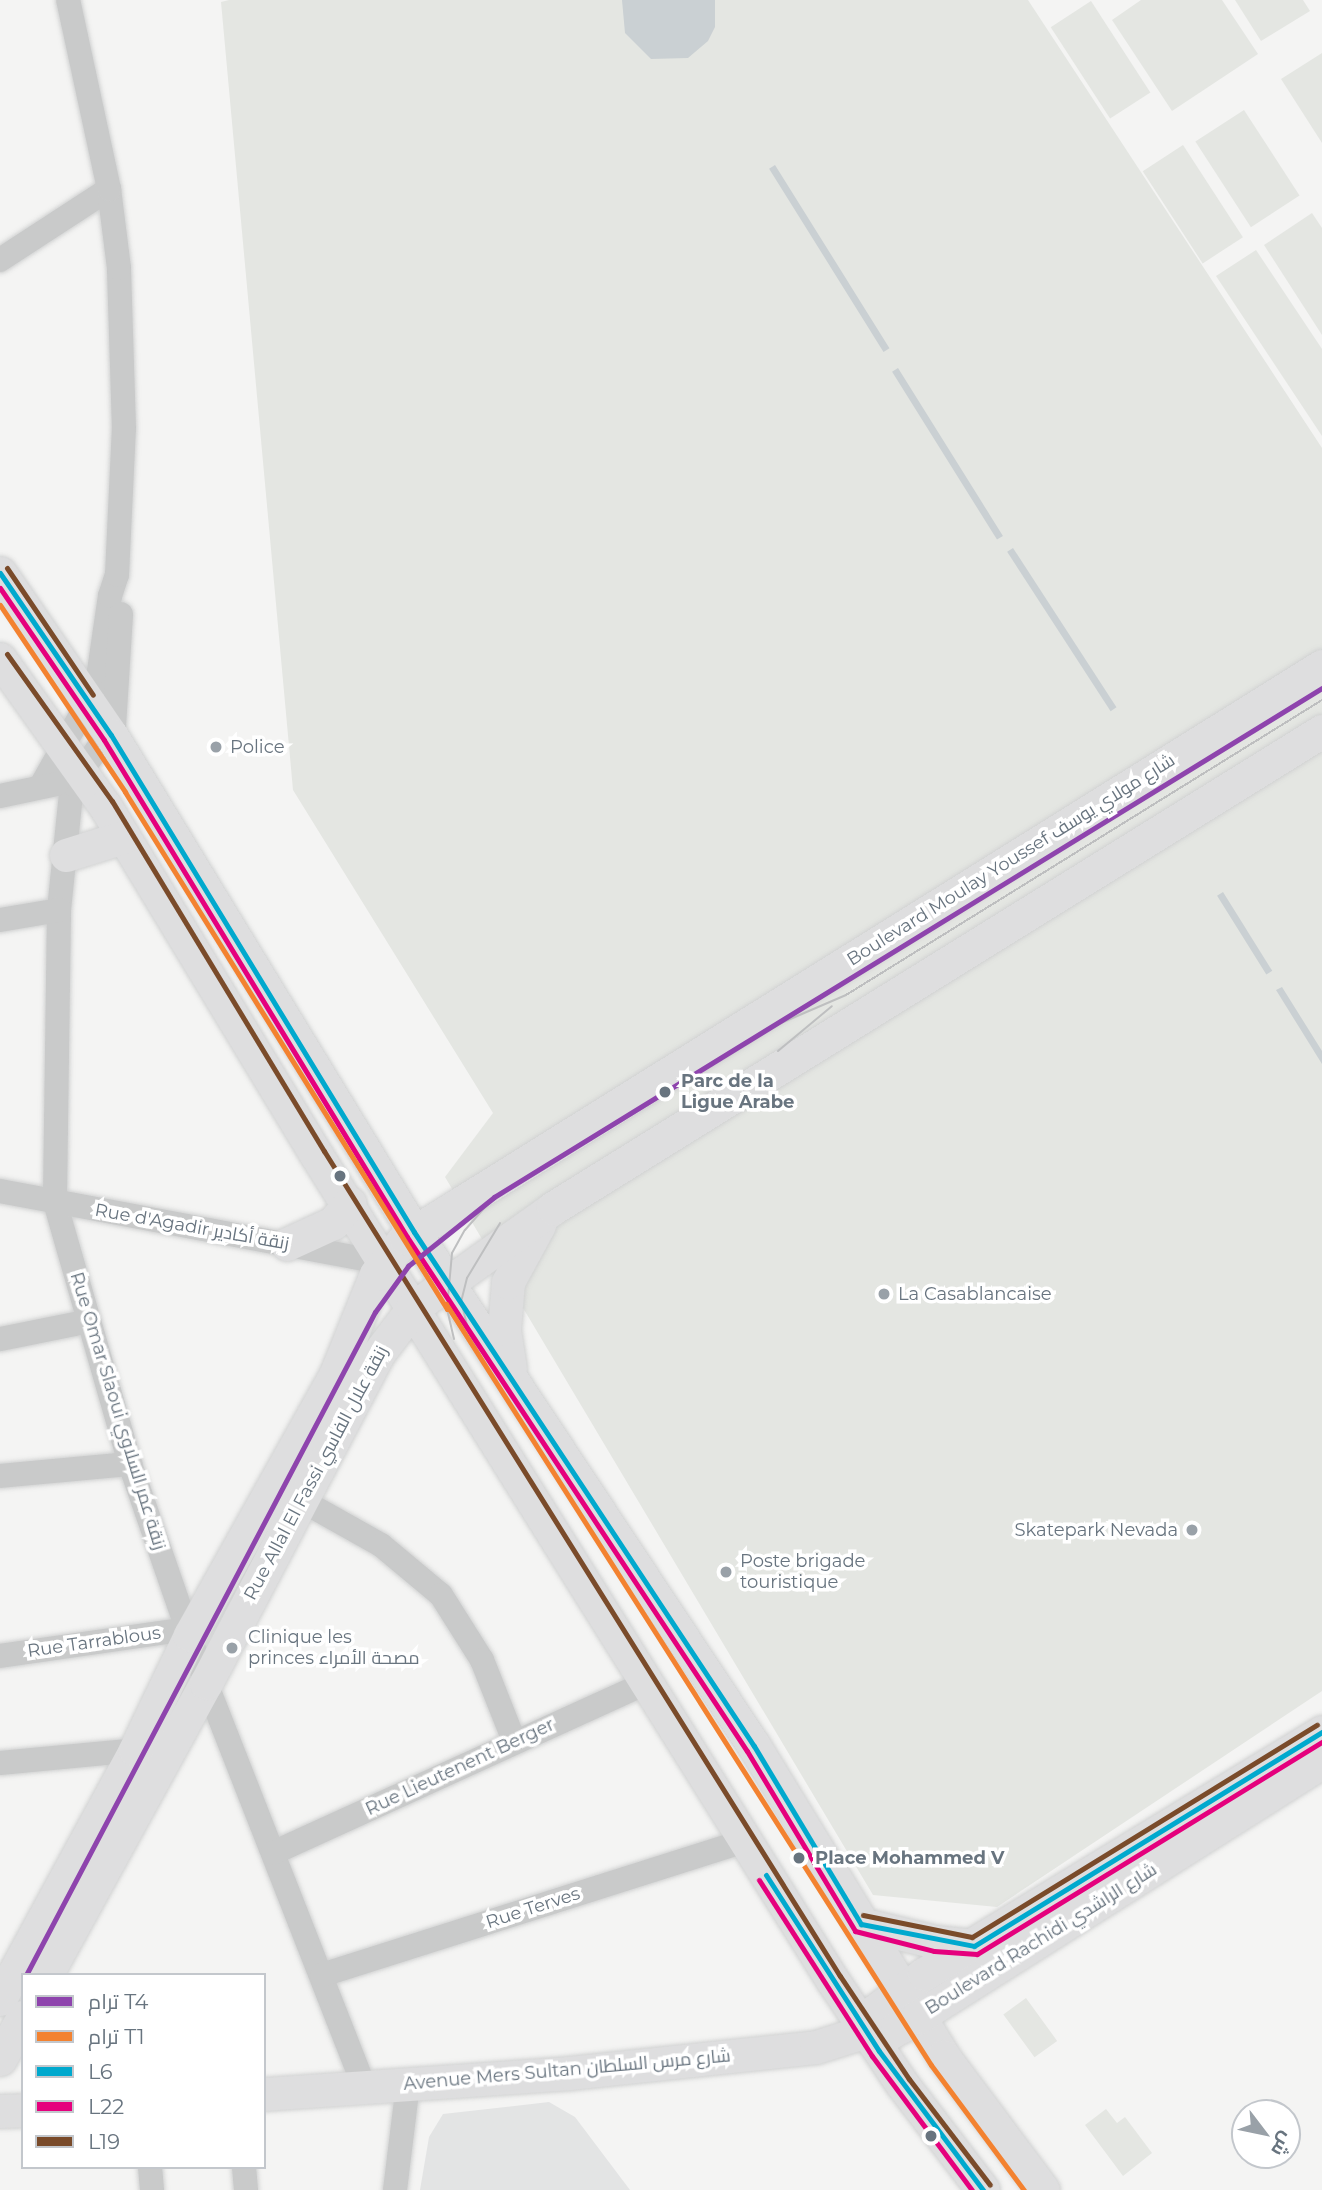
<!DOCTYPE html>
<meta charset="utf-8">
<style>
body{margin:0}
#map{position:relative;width:1322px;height:2190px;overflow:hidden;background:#f4f4f3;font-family:Montserrat,Cairo,sans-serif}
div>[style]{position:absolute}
.built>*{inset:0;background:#e3e4e4}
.green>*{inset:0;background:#e4e6e2;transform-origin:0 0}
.water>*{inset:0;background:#cad0d3;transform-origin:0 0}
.roads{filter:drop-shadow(0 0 2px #d1d2d2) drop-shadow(0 0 2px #d1d2d2)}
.street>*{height:24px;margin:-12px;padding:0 12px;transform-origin:12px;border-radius:12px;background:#c9caca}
.secondary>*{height:33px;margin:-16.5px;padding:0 16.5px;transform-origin:16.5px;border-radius:16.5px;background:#dededf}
.tram>*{height:2px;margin:-1px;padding:0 1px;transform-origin:1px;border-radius:1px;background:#bebfc0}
.bus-1>*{height:5px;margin:-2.5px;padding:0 2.5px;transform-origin:2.5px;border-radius:2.5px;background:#00a9ce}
.bus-2>*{height:5px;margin:-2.5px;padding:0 2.5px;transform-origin:2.5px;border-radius:2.5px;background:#e5007d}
.bus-3>*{height:5px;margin:-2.5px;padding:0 2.5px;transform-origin:2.5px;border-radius:2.5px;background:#7a4b2a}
.tram-1>*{height:5px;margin:-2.5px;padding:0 2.5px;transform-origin:2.5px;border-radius:2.5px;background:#8e44ad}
.tram-2>*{height:5px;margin:-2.5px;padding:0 2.5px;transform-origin:2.5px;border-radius:2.5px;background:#f38230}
.dots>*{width:19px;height:19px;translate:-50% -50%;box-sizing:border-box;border:4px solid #fff;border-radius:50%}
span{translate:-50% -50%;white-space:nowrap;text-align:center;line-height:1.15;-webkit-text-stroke:7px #fff;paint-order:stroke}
.poi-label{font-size:18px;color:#68747f}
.left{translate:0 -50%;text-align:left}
.right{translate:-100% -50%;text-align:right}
.street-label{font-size:18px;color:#68747f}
.stop-label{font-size:18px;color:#68747f;font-weight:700}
.legend{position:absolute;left:21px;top:1973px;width:245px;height:196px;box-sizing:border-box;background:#fff;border:2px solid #c3c7cc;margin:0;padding:9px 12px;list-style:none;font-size:21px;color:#68747f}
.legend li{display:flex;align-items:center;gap:14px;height:35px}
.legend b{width:35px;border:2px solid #c3c7cc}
.north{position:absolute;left:1231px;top:2099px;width:70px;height:70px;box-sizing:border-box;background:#fff;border:2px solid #c3c7cc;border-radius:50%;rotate:122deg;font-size:19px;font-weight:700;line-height:28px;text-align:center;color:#68747f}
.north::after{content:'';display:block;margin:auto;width:24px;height:32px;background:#99a1a8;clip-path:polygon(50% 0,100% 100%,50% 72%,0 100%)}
</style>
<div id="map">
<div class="built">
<div style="clip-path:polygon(549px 2102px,575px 2117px,630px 2190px,420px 2190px,429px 2137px,443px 2114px)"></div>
</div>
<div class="green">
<div style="clip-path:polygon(229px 0,1028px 0,1322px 448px,1322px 1691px,997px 1907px,873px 1895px,445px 1177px,493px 1113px,293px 790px,221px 2px)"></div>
<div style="clip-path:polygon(1141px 0,1222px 0,1258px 54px,1172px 111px,1112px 20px)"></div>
<div style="clip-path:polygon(1235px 0,1303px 0,1310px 11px,1261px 41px)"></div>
<div style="left:1091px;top:1px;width:109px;height:48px;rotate:57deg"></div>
<div style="clip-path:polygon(1322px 53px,1322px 143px,1281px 79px)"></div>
<div style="left:1244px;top:110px;width:102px;height:58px;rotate:57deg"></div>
<div style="left:1183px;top:145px;width:110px;height:48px;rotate:57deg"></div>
<div style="clip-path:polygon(1312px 213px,1322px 228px,1322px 335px,1264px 245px)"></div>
<div style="clip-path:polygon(1256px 250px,1322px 349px,1322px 436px,1216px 276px)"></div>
<div style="left:1026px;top:1998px;width:53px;height:28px;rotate:54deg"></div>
<div style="clip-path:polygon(1106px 2109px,1117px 2123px,1125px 2117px,1152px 2153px,1123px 2176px,1085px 2125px)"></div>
</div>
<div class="water">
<div style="clip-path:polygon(622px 0,715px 0,715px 27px,708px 41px,688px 58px,651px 59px,625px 33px)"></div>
<div style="left:775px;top:165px;width:216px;height:7px;rotate:58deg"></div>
<div style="left:898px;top:368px;width:198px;height:7px;rotate:58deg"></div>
<div style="left:1013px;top:548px;width:190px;height:7px;rotate:57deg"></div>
<div style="left:1223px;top:892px;width:93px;height:7px;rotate:58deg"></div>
<div style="clip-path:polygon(1282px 987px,1322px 1051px,1322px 1064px,1276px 990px)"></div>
</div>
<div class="roads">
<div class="street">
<div style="left:0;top:260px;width:130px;rotate:-33.1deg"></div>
<div style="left:42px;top:784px;width:94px;rotate:-60.7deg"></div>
<div style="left:88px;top:702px;width:33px;rotate:-70deg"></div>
<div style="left:99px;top:671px;width:76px;rotate:-81.7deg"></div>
<div style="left:110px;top:596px;width:22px;rotate:-72deg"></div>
<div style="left:117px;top:575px;width:146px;rotate:-87.3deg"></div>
<div style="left:124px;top:429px;width:161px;rotate:-91.8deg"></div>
<div style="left:119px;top:268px;width:80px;rotate:-97.2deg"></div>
<div style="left:109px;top:189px;width:193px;rotate:-102.2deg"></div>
<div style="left:72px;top:784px;width:127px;rotate:95.9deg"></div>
<div style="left:59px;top:910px;width:292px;rotate:90.8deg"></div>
<div style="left:55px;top:1202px;width:273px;rotate:74deg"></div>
<div style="left:130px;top:1464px;width:232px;rotate:70.9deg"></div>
<div style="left:206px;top:1683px;width:434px;rotate:68.6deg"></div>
<div style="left:72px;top:784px;width:72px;rotate:-54.1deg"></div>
<div style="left:114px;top:726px;width:112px;rotate:-86.4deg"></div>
<div style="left:0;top:796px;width:58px;rotate:-11.9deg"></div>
<div style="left:0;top:920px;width:60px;rotate:-9.6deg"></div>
<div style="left:0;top:1191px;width:392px;rotate:10.6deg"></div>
<div style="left:0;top:1339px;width:91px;rotate:-11.4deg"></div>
<div style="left:0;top:1476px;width:131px;rotate:-5.3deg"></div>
<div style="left:299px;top:1499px;width:94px;rotate:29.3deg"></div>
<div style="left:381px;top:1545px;width:78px;rotate:39.8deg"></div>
<div style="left:441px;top:1595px;width:77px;rotate:57.8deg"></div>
<div style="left:482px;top:1660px;width:87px;rotate:68.4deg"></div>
<div style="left:0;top:1656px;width:189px;rotate:-8.2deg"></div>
<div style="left:0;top:1763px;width:150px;rotate:-5.4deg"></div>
<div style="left:273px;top:1853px;width:412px;rotate:-24.5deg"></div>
<div style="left:322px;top:1975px;width:444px;rotate:-17.6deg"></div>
<div style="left:150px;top:2167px;width:23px;rotate:85deg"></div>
<div style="left:244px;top:2167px;width:23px;rotate:85deg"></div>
<div style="left:395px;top:2190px;width:107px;rotate:-83deg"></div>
</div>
<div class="secondary">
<div style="left:0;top:573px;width:196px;rotate:55.6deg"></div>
<div style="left:111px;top:735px;width:582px;rotate:58.63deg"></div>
<div style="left:414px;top:1232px;width:616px;rotate:56.52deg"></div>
<div style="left:754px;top:1746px;width:363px;rotate:58.6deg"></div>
<div style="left:943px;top:2056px;width:167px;rotate:53.3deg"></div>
<div style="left:0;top:659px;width:181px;rotate:54.5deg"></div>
<div style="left:105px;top:806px;width:409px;rotate:58.8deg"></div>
<div style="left:317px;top:1156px;width:973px;rotate:57.98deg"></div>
<div style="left:833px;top:1981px;width:124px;rotate:56.2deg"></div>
<div style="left:902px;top:2084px;width:133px;rotate:52.6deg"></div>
<div style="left:66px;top:855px;width:60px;rotate:-17.5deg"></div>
<div style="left:287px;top:1244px;width:51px;rotate:-24.5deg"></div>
<div style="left:333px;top:1223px;width:26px;rotate:-50deg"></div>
<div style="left:510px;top:1368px;width:39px;rotate:-99deg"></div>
<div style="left:504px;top:1329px;width:47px;rotate:-85.1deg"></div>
<div style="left:508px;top:1282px;width:65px;rotate:-61.5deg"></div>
<div style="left:861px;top:1924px;width:77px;rotate:13.5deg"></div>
<div style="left:936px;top:1942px;width:38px;rotate:6deg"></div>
<div style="left:46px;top:1975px;width:333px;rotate:-61.3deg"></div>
<div style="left:206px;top:1683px;width:371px;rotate:-62.4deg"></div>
<div style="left:378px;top:1354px;width:58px;rotate:-52.7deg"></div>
<div style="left:413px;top:1308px;width:172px;rotate:-35.5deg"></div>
<div style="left:553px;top:1208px;width:905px;rotate:-31.81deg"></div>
<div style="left:0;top:1999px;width:283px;rotate:-61.5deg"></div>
<div style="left:135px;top:1750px;width:127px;rotate:-64.4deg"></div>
<div style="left:190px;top:1635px;width:297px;rotate:-60.8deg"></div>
<div style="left:335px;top:1376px;width:110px;rotate:-68.1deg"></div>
<div style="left:376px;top:1274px;width:46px;rotate:-51.1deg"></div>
<div style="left:405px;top:1238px;width:1081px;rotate:-31.95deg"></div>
<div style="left:866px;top:2031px;width:22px;rotate:-66deg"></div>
<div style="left:875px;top:2011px;width:61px;rotate:-37.1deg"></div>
<div style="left:924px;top:1974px;width:466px;rotate:-31.3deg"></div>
<div style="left:866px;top:2031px;width:23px;rotate:5deg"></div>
<div style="left:889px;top:2033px;width:33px;rotate:-29deg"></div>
<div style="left:918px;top:2017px;width:478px;rotate:-32.3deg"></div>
<div style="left:0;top:2059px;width:48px;rotate:-61.3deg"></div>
<div style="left:264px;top:2094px;width:306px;rotate:-3.9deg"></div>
<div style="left:569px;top:2073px;width:248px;rotate:-6deg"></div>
<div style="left:816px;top:2047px;width:52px;rotate:-17.7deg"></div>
<div style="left:0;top:2111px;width:23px;rotate:-2deg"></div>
</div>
</div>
<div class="tram">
<div style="left:767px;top:1029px;width:86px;rotate:-23.3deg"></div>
<div style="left:846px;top:995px;width:560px;rotate:-31.79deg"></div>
<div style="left:778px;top:1051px;width:70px;rotate:-39.8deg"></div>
<div style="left:454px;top:1339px;width:31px;rotate:-103deg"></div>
<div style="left:447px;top:1309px;width:56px;rotate:-84.9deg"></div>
<div style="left:452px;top:1253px;width:26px;rotate:-61deg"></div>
<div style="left:465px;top:1230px;width:44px;rotate:-48.7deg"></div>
<div style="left:491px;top:1376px;width:48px;rotate:-117.1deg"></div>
<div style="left:469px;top:1333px;width:32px;rotate:-104deg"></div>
<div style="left:461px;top:1302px;width:25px;rotate:-76deg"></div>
<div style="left:467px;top:1278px;width:64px;rotate:-59deg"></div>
</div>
<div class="bus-1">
<div style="left:0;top:573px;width:196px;rotate:55.6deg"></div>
<div style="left:111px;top:735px;width:582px;rotate:58.63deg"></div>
<div style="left:414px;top:1232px;width:616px;rotate:56.52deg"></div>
<div style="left:754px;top:1746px;width:208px;rotate:59deg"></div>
<div style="left:861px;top:1924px;width:115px;rotate:11deg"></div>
<div style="left:974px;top:1946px;width:409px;rotate:-31.6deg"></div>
<div style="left:766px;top:1875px;width:209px;rotate:57.3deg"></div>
<div style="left:879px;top:2051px;width:174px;rotate:53.2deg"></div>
</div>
<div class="bus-2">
<div style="left:0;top:588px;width:184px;rotate:55.6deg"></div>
<div style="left:104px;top:740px;width:582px;rotate:58.63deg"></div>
<div style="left:407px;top:1237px;width:616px;rotate:56.52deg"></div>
<div style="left:747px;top:1751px;width:210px;rotate:59deg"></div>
<div style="left:855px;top:1931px;width:81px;rotate:14.2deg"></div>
<div style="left:934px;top:1951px;width:43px;rotate:4deg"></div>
<div style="left:977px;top:1954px;width:405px;rotate:-31.6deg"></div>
<div style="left:759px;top:1880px;width:209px;rotate:57.3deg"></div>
<div style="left:872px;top:2056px;width:167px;rotate:53.3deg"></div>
</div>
<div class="bus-3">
<div style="left:7px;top:568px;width:153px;rotate:55.9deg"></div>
<div style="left:7px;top:654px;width:181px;rotate:54.5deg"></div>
<div style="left:112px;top:801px;width:409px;rotate:58.8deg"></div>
<div style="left:324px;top:1151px;width:973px;rotate:57.98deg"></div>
<div style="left:840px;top:1976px;width:124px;rotate:56.2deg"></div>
<div style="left:909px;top:2079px;width:133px;rotate:52.6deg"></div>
<div style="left:863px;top:1915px;width:111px;rotate:11.4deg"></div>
<div style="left:972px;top:1937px;width:405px;rotate:-31.6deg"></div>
</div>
<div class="tram-1">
<div style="left:26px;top:1975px;width:749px;rotate:-62.24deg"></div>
<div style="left:375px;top:1312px;width:57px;rotate:-54.3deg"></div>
<div style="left:408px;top:1266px;width:110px;rotate:-38.7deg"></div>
<div style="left:494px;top:1197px;width:972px;rotate:-31.58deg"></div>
</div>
<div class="tram-2">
<div style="left:0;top:605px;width:225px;rotate:56.2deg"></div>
<div style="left:125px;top:792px;width:609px;rotate:58.08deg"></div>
<div style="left:447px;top:1309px;width:5px;rotate:-101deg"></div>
<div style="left:446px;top:1304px;width:902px;rotate:57.49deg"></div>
<div style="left:931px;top:2065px;width:156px;rotate:53.4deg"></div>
</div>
<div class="dots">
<div style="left:216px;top:747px;background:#99a1a8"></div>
<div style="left:665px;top:1092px;background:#68747f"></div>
<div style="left:340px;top:1176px;background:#68747f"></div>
<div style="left:884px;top:1294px;background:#99a1a8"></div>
<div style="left:1192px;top:1530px;background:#99a1a8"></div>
<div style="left:726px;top:1572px;background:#99a1a8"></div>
<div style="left:232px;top:1648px;background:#99a1a8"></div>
<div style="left:799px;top:1858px;background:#68747f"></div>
<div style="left:931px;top:2136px;background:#68747f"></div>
</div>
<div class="poi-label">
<span class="left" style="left:230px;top:747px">Police</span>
<span class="left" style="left:898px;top:1294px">La Casablancaise</span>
<span class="right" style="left:1178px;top:1530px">Skatepark Nevada</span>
<span class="left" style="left:740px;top:1572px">Poste brigade<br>touristique</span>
<span class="left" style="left:248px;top:1648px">Clinique les<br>princes مصحة الأمراء</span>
</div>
<div class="street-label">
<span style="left:1011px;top:860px;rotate:-32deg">Boulevard Moulay Youssef شارع مولاي يوسف</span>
<span style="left:192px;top:1227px;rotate:10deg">Rue d'Agadir زنقة أكادير</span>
<span style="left:118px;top:1411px;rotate:73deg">Rue Omar Slaoui زنقة عمر السلاوي</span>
<span style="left:316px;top:1473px;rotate:-62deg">Rue Allal El Fassi زنقة علال الفاسي</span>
<span style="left:94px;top:1642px;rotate:-8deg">Rue Tarrablous</span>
<span style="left:460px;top:1767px;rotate:-25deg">Rue Lieutenent Berger</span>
<span style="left:533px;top:1908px;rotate:-18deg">Rue Terves</span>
<span style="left:1041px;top:1939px;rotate:-32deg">Boulevard Rachidi شارع الراشدي</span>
<span style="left:567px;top:2070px;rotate:-5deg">Avenue Mers Sultan شارع مرس السلطان</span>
</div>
<div class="stop-label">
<span class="left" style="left:681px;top:1092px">Parc de la<br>Ligue Arabe</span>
<span class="left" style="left:815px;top:1858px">Place Mohammed V</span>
</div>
<ul class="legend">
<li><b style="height:9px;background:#8e44ad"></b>ترام T4</li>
<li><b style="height:9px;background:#f38230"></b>ترام T1</li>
<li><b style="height:9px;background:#00a9ce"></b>L6</li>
<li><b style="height:9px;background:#e5007d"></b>L22</li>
<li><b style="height:9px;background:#7a4b2a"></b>L19</li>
</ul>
<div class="north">ش</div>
</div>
